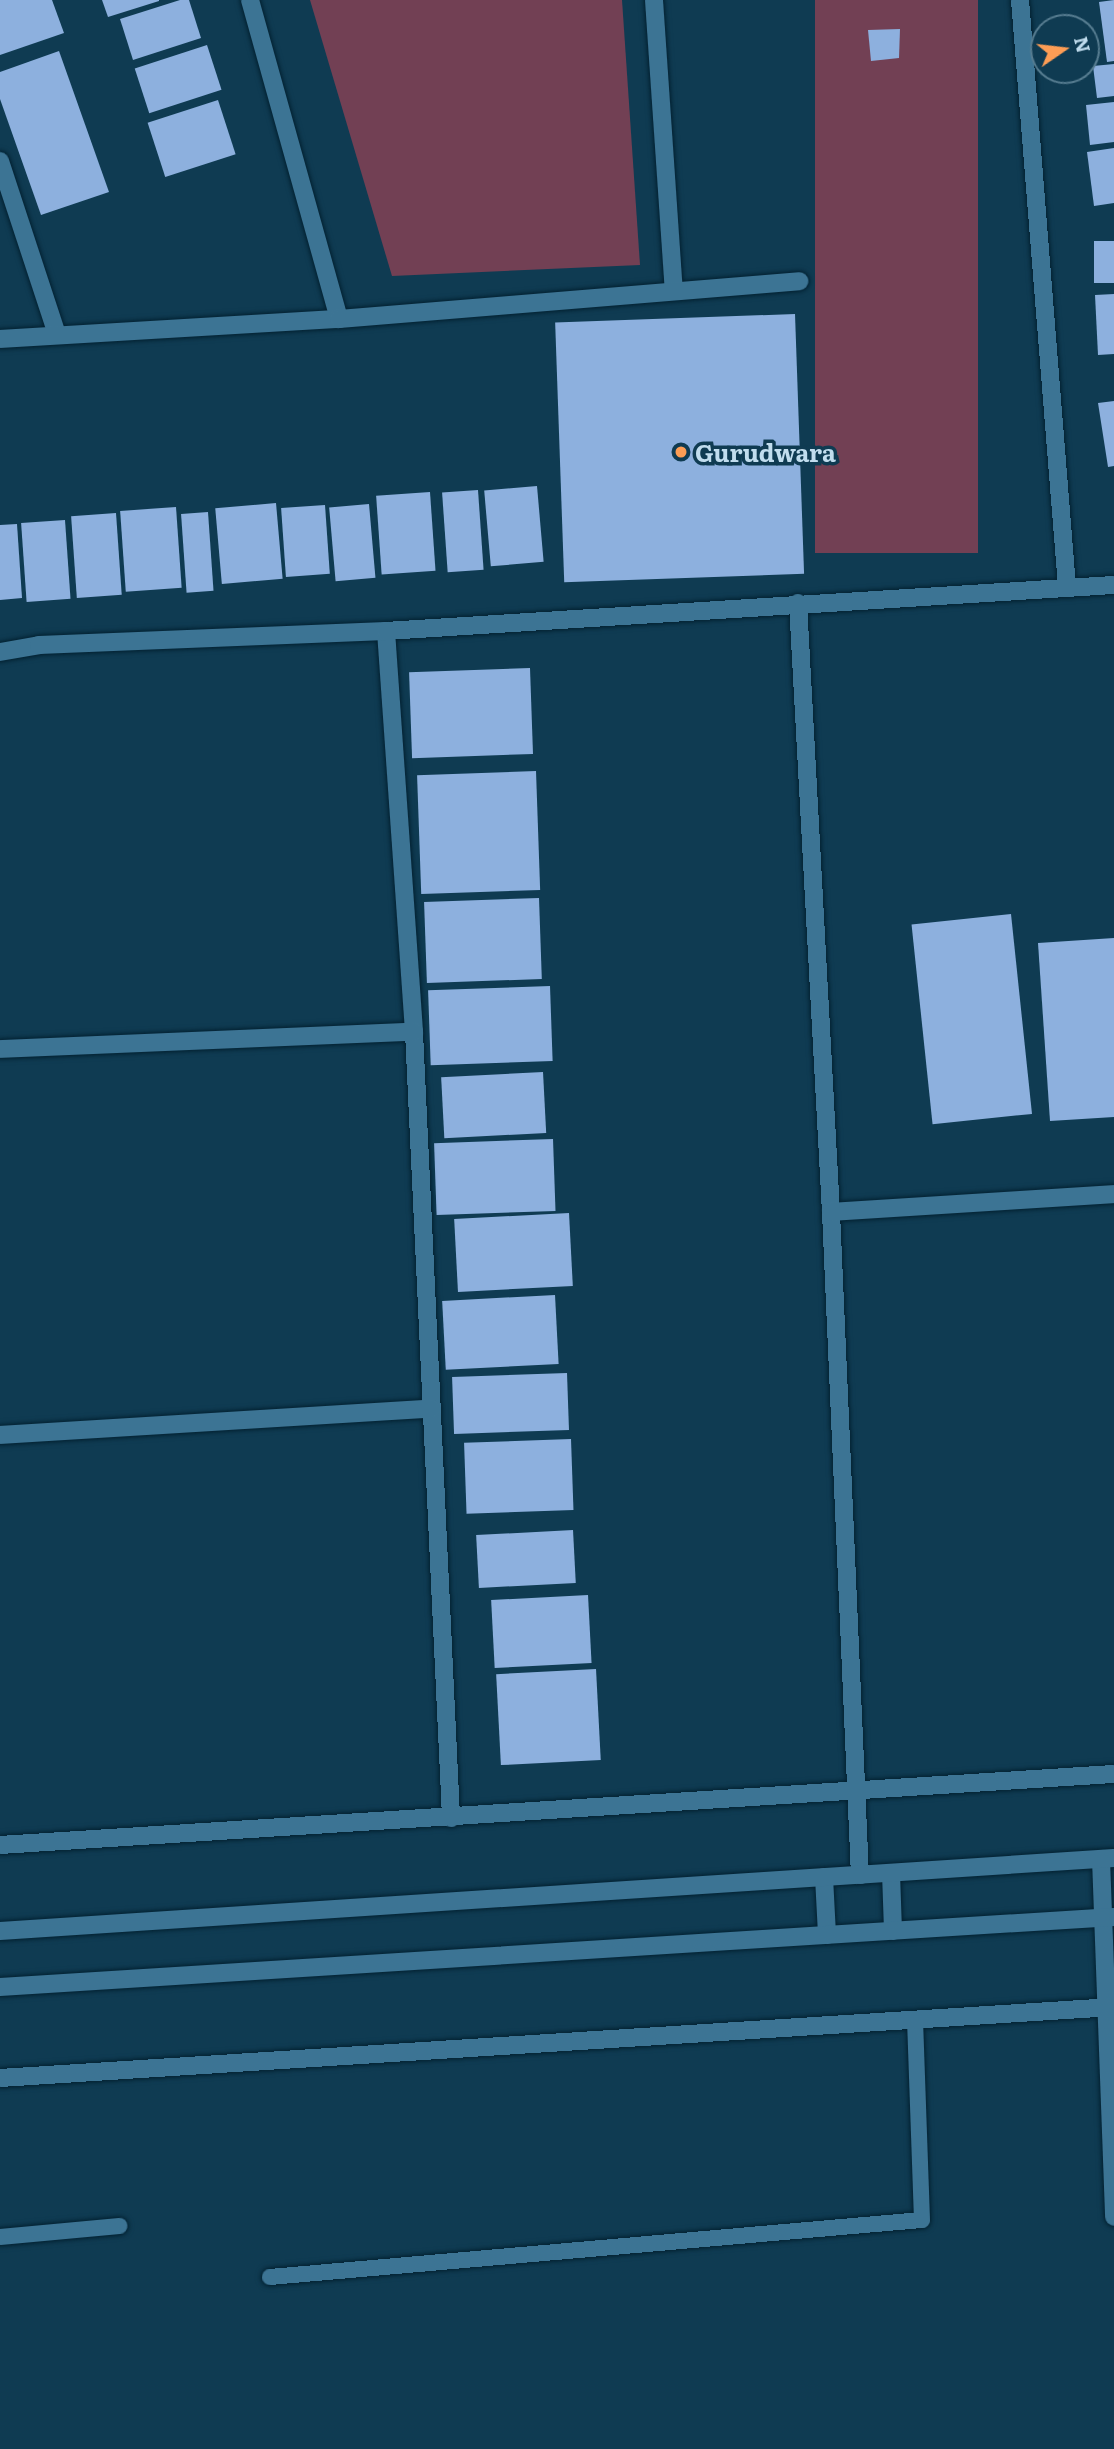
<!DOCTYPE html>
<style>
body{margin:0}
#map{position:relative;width:1114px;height:2449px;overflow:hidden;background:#0f3b52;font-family:Literata,serif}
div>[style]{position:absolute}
.green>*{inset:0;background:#724054;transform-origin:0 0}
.building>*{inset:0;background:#8db0de;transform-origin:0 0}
.roads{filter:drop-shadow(0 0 2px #032131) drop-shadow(0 0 2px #032131)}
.service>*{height:16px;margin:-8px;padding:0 8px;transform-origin:8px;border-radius:8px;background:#3c7494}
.minor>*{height:18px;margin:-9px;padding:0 9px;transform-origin:9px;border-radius:9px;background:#3c7494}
.tertiary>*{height:18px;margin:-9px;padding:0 9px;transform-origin:9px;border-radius:9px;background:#3c7494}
.dots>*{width:19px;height:19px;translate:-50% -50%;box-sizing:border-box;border:4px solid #0f3b52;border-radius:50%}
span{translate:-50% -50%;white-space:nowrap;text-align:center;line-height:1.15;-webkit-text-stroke:7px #0f3b52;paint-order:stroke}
.poi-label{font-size:24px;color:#c1ddee;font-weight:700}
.left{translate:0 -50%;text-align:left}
.north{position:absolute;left:1030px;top:14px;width:70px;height:70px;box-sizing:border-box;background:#0f3b52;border:2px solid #567c90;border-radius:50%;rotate:76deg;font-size:19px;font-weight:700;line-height:28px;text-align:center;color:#c1ddee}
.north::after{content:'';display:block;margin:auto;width:24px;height:32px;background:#fd9d55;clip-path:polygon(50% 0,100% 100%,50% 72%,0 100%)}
</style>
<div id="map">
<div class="green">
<div style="clip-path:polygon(310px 0,622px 0,640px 265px,392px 276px)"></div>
<div style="left:815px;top:0;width:163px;height:553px"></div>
</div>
<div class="building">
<div style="clip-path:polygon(0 0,52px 0,64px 33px,0 55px)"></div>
<div style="clip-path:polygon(102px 0,159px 0,159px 1px,108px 17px)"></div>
<div style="clip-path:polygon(180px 0,189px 0,201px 38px,133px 60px,120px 19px)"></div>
<div style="clip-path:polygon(1114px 0,1114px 61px,1107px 62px,1099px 2px)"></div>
<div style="clip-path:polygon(900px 29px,899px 58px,871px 61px,868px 30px)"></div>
<div style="left:207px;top:45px;width:47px;height:76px;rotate:72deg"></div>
<div style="clip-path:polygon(59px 51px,109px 192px,41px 215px,0 99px,0 72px)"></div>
<div style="clip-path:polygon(1114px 64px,1114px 96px,1097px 98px,1093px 66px)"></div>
<div style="left:218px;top:100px;width:57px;height:74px;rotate:72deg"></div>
<div style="clip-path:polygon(1114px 102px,1114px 142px,1090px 145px,1086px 105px)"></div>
<div style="clip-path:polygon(1114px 148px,1114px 203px,1094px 206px,1087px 152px)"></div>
<div style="left:1114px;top:241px;width:42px;height:20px;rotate:90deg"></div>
<div style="clip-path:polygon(1114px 294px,1114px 354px,1098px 355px,1095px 295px)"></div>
<div style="left:795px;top:314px;width:260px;height:240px;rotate:88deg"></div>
<div style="clip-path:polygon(1114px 401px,1114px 466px,1108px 467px,1098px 403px)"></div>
<div style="left:537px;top:486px;width:76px;height:53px;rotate:85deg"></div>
<div style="left:478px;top:490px;width:80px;height:36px;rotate:86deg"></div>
<div style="left:430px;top:492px;width:79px;height:54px;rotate:86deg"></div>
<div style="left:276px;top:503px;width:76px;height:61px;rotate:85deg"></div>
<div style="left:369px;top:504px;width:74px;height:40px;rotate:85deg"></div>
<div style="left:325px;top:505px;width:69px;height:44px;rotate:86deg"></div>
<div style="left:176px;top:507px;width:81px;height:56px;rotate:86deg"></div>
<div style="left:208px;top:512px;width:79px;height:27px;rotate:86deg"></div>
<div style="left:116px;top:513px;width:82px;height:45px;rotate:86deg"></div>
<div style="left:65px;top:520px;width:79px;height:44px;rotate:86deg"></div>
<div style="clip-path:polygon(17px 524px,22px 598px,0 600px,0 525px)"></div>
<div style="left:530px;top:668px;width:86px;height:121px;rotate:88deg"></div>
<div style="left:536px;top:771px;width:119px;height:119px;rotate:88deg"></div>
<div style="left:539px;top:898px;width:81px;height:115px;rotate:88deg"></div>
<div style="left:1011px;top:914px;width:201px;height:100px;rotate:84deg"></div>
<div style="clip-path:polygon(1114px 938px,1114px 1117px,1050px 1121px,1038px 943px)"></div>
<div style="left:550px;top:986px;width:75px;height:122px;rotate:88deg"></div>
<div style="left:543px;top:1072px;width:61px;height:102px;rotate:87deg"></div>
<div style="left:553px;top:1139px;width:72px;height:119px;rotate:88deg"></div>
<div style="left:569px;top:1213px;width:73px;height:115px;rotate:87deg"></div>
<div style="left:555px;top:1295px;width:69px;height:113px;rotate:87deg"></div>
<div style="left:567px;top:1373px;width:57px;height:115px;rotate:88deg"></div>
<div style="left:571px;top:1439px;width:71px;height:107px;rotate:88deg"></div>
<div style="left:573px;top:1530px;width:53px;height:97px;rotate:87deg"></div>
<div style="left:588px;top:1595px;width:68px;height:97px;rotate:87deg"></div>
<div style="left:596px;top:1669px;width:91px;height:100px;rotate:87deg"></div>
</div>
<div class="roads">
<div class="service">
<div style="left:0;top:2237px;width:120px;rotate:-5.3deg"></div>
<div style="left:270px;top:2277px;width:654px;rotate:-5deg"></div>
<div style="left:922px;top:2220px;width:200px;rotate:-92deg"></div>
</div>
<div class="minor">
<div style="left:250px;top:0;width:331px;rotate:74.4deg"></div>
<div style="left:654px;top:0;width:291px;rotate:86.1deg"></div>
<div style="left:1020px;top:0;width:589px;rotate:85.42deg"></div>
<div style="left:0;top:161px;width:182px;rotate:71.8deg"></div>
<div style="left:0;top:339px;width:340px;rotate:-3.4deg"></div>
<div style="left:339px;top:319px;width:462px;rotate:-4.7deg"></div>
<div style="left:798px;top:603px;width:610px;rotate:86.9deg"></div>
<div style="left:831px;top:1212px;width:664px;rotate:87.5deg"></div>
<div style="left:386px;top:631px;width:402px;rotate:86deg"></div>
<div style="left:414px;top:1032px;width:787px;rotate:87.3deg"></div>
<div style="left:0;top:652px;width:40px;rotate:-10deg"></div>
<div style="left:39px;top:645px;width:347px;rotate:-2.3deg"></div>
<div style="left:386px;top:631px;width:729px;rotate:-3.62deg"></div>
<div style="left:0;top:1049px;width:414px;rotate:-2.4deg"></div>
<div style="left:831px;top:1212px;width:284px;rotate:-3.6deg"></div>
<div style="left:0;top:1435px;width:432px;rotate:-3.5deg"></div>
<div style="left:0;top:1845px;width:1116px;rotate:-3.65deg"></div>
<div style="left:1101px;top:1859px;width:358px;rotate:87.9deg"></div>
<div style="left:0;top:2078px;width:1116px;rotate:-3.65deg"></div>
</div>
<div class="tertiary">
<div style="left:891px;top:1873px;width:58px;rotate:88deg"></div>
<div style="left:824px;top:1877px;width:58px;rotate:87deg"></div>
<div style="left:0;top:1931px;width:1116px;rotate:-3.75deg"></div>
<div style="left:0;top:1987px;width:1116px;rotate:-3.6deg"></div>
</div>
</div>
<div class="dots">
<div style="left:681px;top:452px;background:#fd9d55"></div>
</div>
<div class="poi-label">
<span class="left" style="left:695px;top:452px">Gurudwara</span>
</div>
<div class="north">N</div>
</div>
